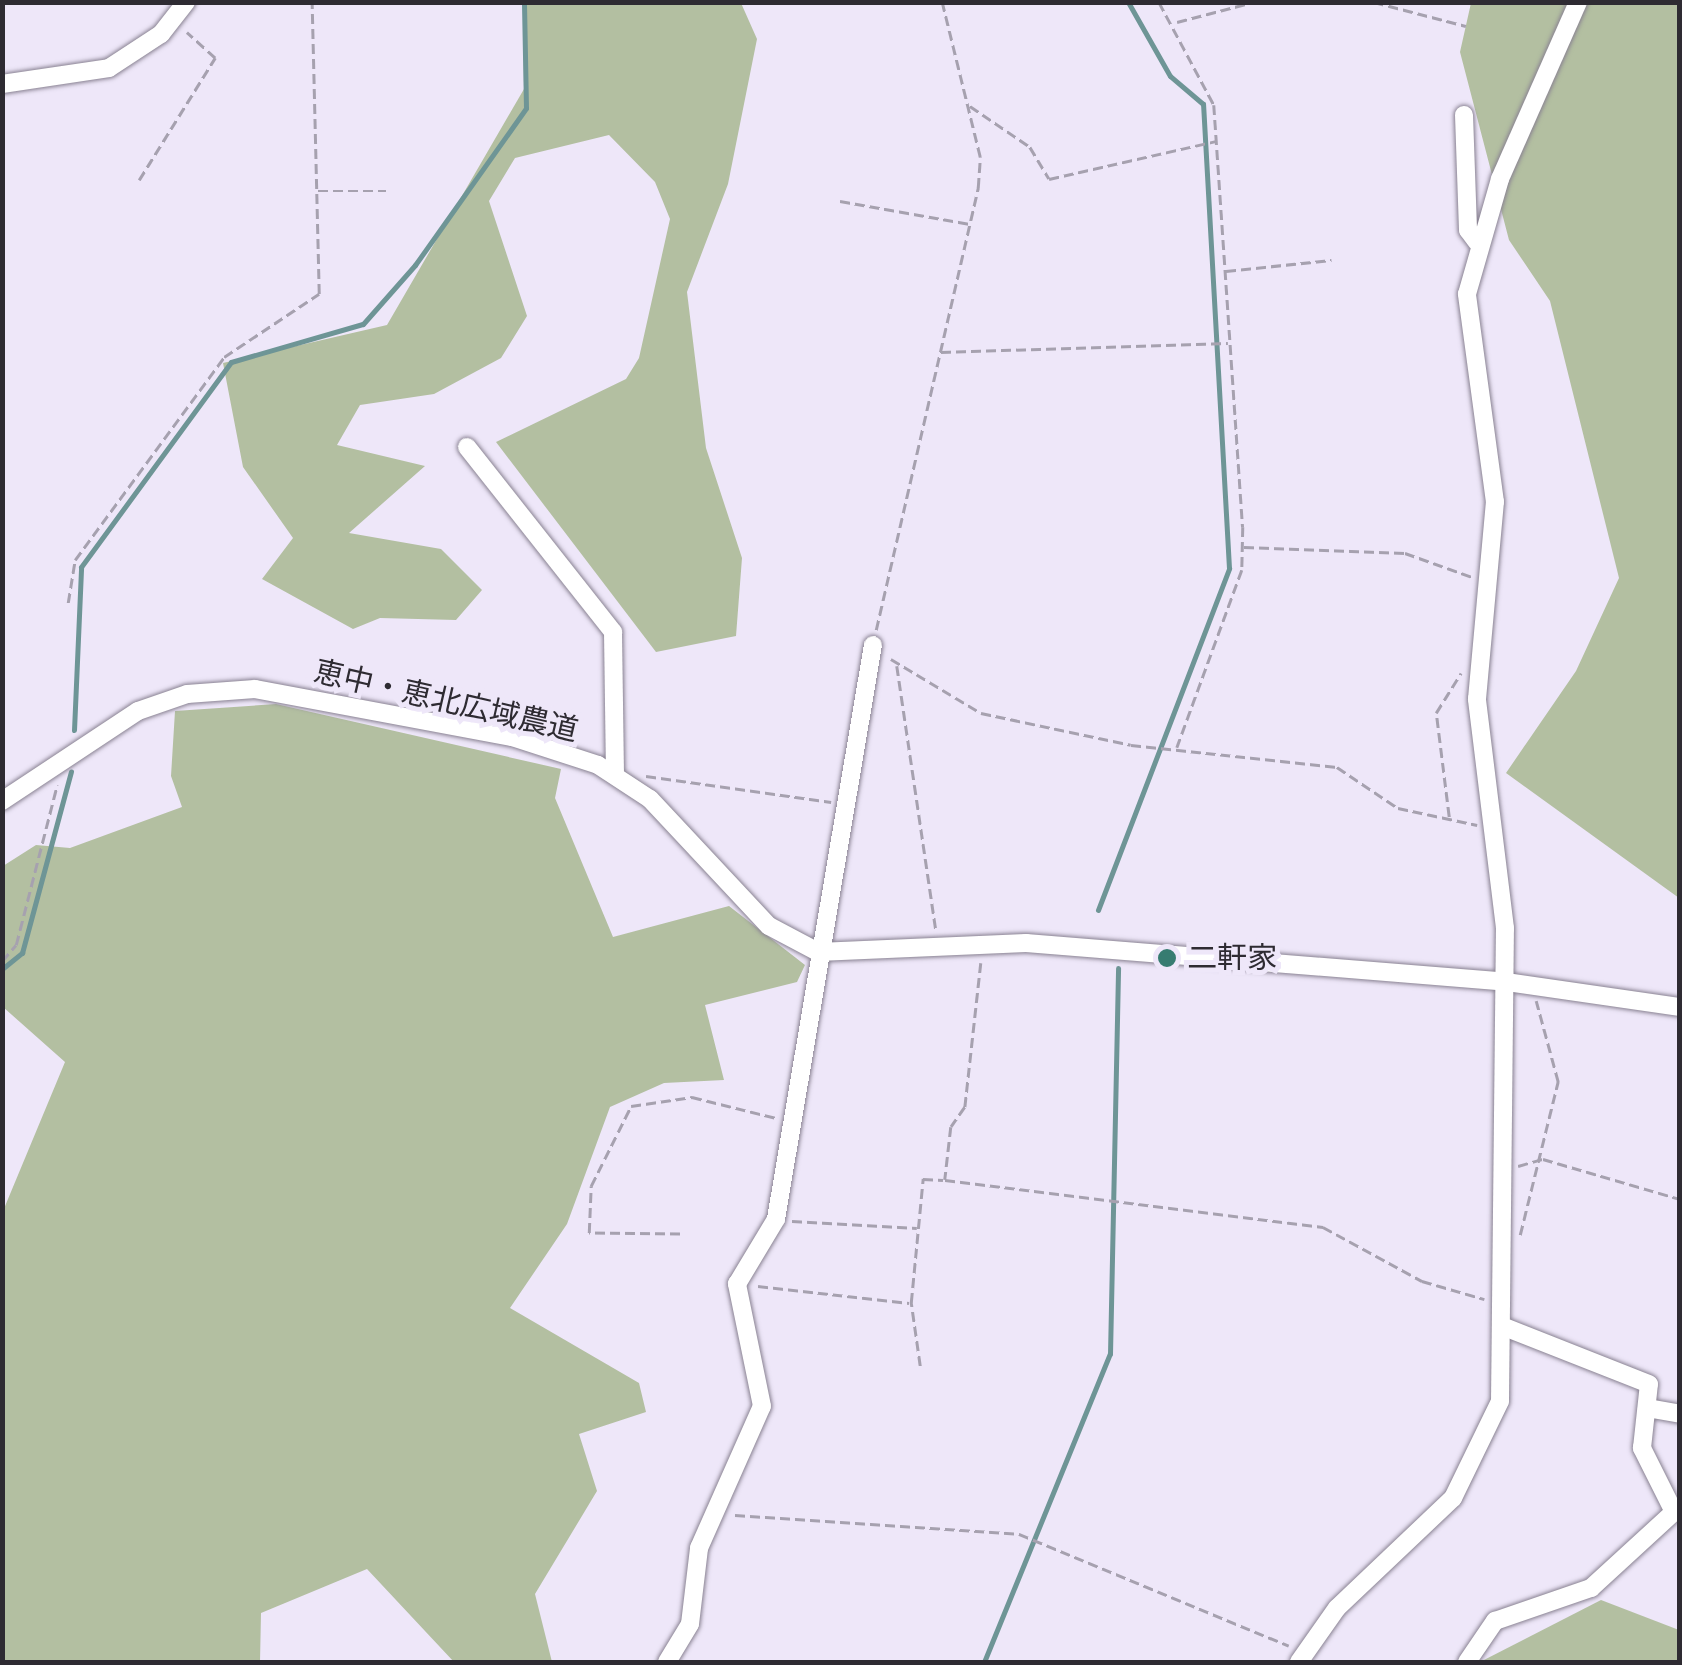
<!DOCTYPE html>
<meta charset="utf-8">
<style>
body{margin:0}
#map{position:relative;width:1682px;height:1665px;overflow:hidden;background:#eee7f9;font-family:Jost,"Noto Sans JP",sans-serif}
div>[style]{position:absolute}
.forest>*{inset:0;background:#b3bfa1}
.stream>*{height:5px;margin:-2.5px;padding:0 2.5px;transform-origin:2.5px;border-radius:2.5px;background:#6e9596}
.path>*{height:2.5px;margin-top:-1.25px;transform-origin:0;background:repeating-linear-gradient(90deg,#a6a1af 0 10px,transparent 0 15px)}
.roads{filter:drop-shadow(0 0 2px #898292) drop-shadow(0 0 2px #898292)}
.minor>*{height:18px;margin:-9px;padding:0 9px;transform-origin:9px;border-radius:9px;background:#fff}
.dots>*{width:28px;height:28px;translate:-50% -50%;box-sizing:border-box;border:5px solid #eee7f9;border-radius:50%}
span{translate:-50% -50%;white-space:nowrap;text-align:center;line-height:1.15;-webkit-text-stroke:10px #eee7f9;paint-order:stroke}
.street-label{font-size:30px;color:#2e2b32}
.poi-label{font-size:30px;color:#2e2b32}
.left{translate:0 -50%;text-align:left}
.frame{position:absolute;inset:0;border:5px solid #2e2b32;pointer-events:none}
</style>
<div id="map">
<div class="forest">
<div style="clip-path:polygon(523px 3px,741px 3px,757px 39px,728px 184px,687px 292px,706px 448px,742px 558px,736px 636px,656px 652px,496px 442px,626px 379px,639px 358px,670px 219px,655px 182px,609px 135px,515px 158px,489px 201px,527px 316px,501px 358px,434px 394px,360px 405px,337px 445px,425px 466px,349px 533px,441px 549px,482px 590px,456px 620px,380px 618px,353px 629px,262px 579px,293px 538px,243px 467px,223px 363px,387px 325px,524px 89px)"></div>
<div style="clip-path:polygon(1471px 3px,1679px 3px,1679px 898px,1506px 773px,1576px 671px,1619px 578px,1550px 301px,1509px 240px,1460px 52px)"></div>
<div style="clip-path:polygon(276px 704px,561px 769px,555px 798px,613px 937px,729px 906px,805px 965px,797px 982px,705px 1005px,724px 1080px,664px 1083px,610px 1107px,567px 1224px,510px 1308px,639px 1383px,646px 1412px,579px 1434px,597px 1491px,535px 1594px,552px 1662px,454px 1662px,367px 1569px,261px 1613px,260px 1662px,3px 1662px,3px 1211px,65px 1062px,3px 1007px,3px 866px,36px 845px,70px 848px,182px 807px,171px 776px,175px 711px)"></div>
<div style="clip-path:polygon(1601px 1600px,1679px 1630px,1679px 1662px,1480px 1662px)"></div>
</div>
<div class="stream">
<div style="left:74px;top:730px;width:163px;rotate:-87.5deg"></div>
<div style="left:81px;top:567px;width:254px;rotate:-53.8deg"></div>
<div style="left:231px;top:362px;width:137px;rotate:-16.1deg"></div>
<div style="left:363px;top:324px;width:79px;rotate:-48.6deg"></div>
<div style="left:415px;top:265px;width:192px;rotate:-54.7deg"></div>
<div style="left:526px;top:108px;width:106px;rotate:-91.1deg"></div>
<div style="left:1098px;top:910px;width:366px;rotate:-69deg"></div>
<div style="left:1229px;top:568px;width:465px;rotate:-93.2deg"></div>
<div style="left:1203px;top:104px;width:43px;rotate:-139.7deg"></div>
<div style="left:1170px;top:76px;width:85px;rotate:-119.6deg"></div>
<div style="left:2px;top:969px;width:26px;rotate:-39deg"></div>
<div style="left:22px;top:953px;width:188px;rotate:-74.9deg"></div>
<div style="left:984px;top:1662px;width:333px;rotate:-67.8deg"></div>
<div style="left:1110px;top:1354px;width:386px;rotate:-88.8deg"></div>
</div>
<div class="path">
<div style="left:1159px;top:2px;width:117px;rotate:61.9deg"></div>
<div style="left:1214px;top:105px;width:423px;rotate:86.1deg"></div>
<div style="left:1243px;top:527px;width:43px;rotate:91.3deg"></div>
<div style="left:1242px;top:570px;width:189px;rotate:110.1deg"></div>
<div style="left:1374px;top:2px;width:95px;rotate:14.6deg"></div>
<div style="left:1177px;top:22px;width:79px;rotate:-14.7deg"></div>
<div style="left:970px;top:106px;width:73px;rotate:34.3deg"></div>
<div style="left:1030px;top:147px;width:37px;rotate:59deg"></div>
<div style="left:1049px;top:179px;width:171px;rotate:-12.8deg"></div>
<div style="left:139px;top:180px;width:144px;rotate:-58.1deg"></div>
<div style="left:215px;top:58px;width:38px;rotate:-138deg"></div>
<div style="left:318px;top:191px;width:68px"></div>
<div style="left:840px;top:201px;width:132px;rotate:10deg"></div>
<div style="left:1226px;top:271px;width:106px;rotate:-6deg"></div>
<div style="left:941px;top:352px;width:287px;rotate:-1.8deg"></div>
<div style="left:1244px;top:547px;width:161px;rotate:2.1deg"></div>
<div style="left:1405px;top:553px;width:71px;rotate:19.7deg"></div>
<div style="left:68px;top:603px;width:44px;rotate:-80.8deg"></div>
<div style="left:75px;top:560px;width:252px;rotate:-53.7deg"></div>
<div style="left:224px;top:357px;width:114px;rotate:-33.6deg"></div>
<div style="left:319px;top:294px;width:292px;rotate:-91.4deg"></div>
<div style="left:876px;top:630px;width:454px;rotate:-77deg"></div>
<div style="left:978px;top:188px;width:31px;rotate:-86deg"></div>
<div style="left:980px;top:157px;width:160px;rotate:-103.8deg"></div>
<div style="left:891px;top:659px;width:105px;rotate:31deg"></div>
<div style="left:981px;top:713px;width:153px;rotate:12deg"></div>
<div style="left:1131px;top:745px;width:207px;rotate:6.1deg"></div>
<div style="left:1337px;top:767px;width:73px;rotate:33.9deg"></div>
<div style="left:1398px;top:808px;width:81px;rotate:12.1deg"></div>
<div style="left:897px;top:666px;width:267px;rotate:81.6deg"></div>
<div style="left:646px;top:776px;width:187px;rotate:8deg"></div>
<div style="left:1449px;top:817px;width:105px;rotate:-97.1deg"></div>
<div style="left:1436px;top:713px;width:47px;rotate:-58deg"></div>
<div style="left:2px;top:961px;width:21px;rotate:-49deg"></div>
<div style="left:16px;top:945px;width:165px;rotate:-75.6deg"></div>
<div style="left:981px;top:963px;width:145px;rotate:96.3deg"></div>
<div style="left:965px;top:1107px;width:24px;rotate:125deg"></div>
<div style="left:951px;top:1127px;width:53px;rotate:96.5deg"></div>
<div style="left:945px;top:1180px;width:381px;rotate:7.1deg"></div>
<div style="left:1323px;top:1227px;width:113px;rotate:28.6deg"></div>
<div style="left:1422px;top:1281px;width:65px;rotate:16.2deg"></div>
<div style="left:1518px;top:1166px;width:26px;rotate:-16deg"></div>
<div style="left:1543px;top:1159px;width:143px;rotate:16.3deg"></div>
<div style="left:792px;top:1221px;width:125px;rotate:3.2deg"></div>
<div style="left:680px;top:1234px;width:91px;rotate:-179.4deg"></div>
<div style="left:589px;top:1233px;width:47px;rotate:-87.6deg"></div>
<div style="left:591px;top:1186px;width:89px;rotate:-63.4deg"></div>
<div style="left:631px;top:1106px;width:62px;rotate:-8.4deg"></div>
<div style="left:692px;top:1097px;width:87px;rotate:14deg"></div>
<div style="left:1520px;top:1235px;width:158px;rotate:-76.1deg"></div>
<div style="left:1558px;top:1082px;width:84px;rotate:-105.2deg"></div>
<div style="left:758px;top:1286px;width:152px;rotate:6.4deg"></div>
<div style="left:920px;top:1366px;width:64px;rotate:-98.1deg"></div>
<div style="left:911px;top:1303px;width:125px;rotate:-84.5deg"></div>
<div style="left:923px;top:1179px;width:20px;rotate:3deg"></div>
<div style="left:735px;top:1515px;width:285px;rotate:3.8deg"></div>
<div style="left:1019px;top:1534px;width:292px;rotate:22.5deg"></div>
</div>
<div class="roads">
<div class="minor">
<div style="left:2px;top:84px;width:108px;rotate:-8.5deg"></div>
<div style="left:109px;top:68px;width:62px;rotate:-33.2deg"></div>
<div style="left:161px;top:34px;width:41px;rotate:-52deg"></div>
<div style="left:1464px;top:115px;width:115px;rotate:88deg"></div>
<div style="left:1468px;top:230px;width:15px;rotate:53deg"></div>
<div style="left:467px;top:447px;width:236px;rotate:51.7deg"></div>
<div style="left:613px;top:632px;width:143px;rotate:89.2deg"></div>
<div style="left:2px;top:801px;width:163px;rotate:-33.5deg"></div>
<div style="left:138px;top:711px;width:52px;rotate:-19.1deg"></div>
<div style="left:187px;top:694px;width:68px;rotate:-4.2deg"></div>
<div style="left:255px;top:689px;width:261px;rotate:10.6deg"></div>
<div style="left:512px;top:737px;width:90px;rotate:18deg"></div>
<div style="left:598px;top:765px;width:62px;rotate:33.2deg"></div>
<div style="left:650px;top:799px;width:174px;rotate:46.9deg"></div>
<div style="left:769px;top:926px;width:55px;rotate:28deg"></div>
<div style="left:818px;top:952px;width:208px;rotate:-2.5deg"></div>
<div style="left:1026px;top:943px;width:482px;rotate:4.6deg"></div>
<div style="left:1506px;top:982px;width:176px;rotate:8.2deg"></div>
<div style="left:1647px;top:1408px;width:34px;rotate:10deg"></div>
<div style="left:667px;top:1662px;width:44px;rotate:-58.8deg"></div>
<div style="left:690px;top:1624px;width:77px;rotate:-83.2deg"></div>
<div style="left:699px;top:1548px;width:155px;rotate:-66.1deg"></div>
<div style="left:762px;top:1406px;width:125px;rotate:-101.6deg"></div>
<div style="left:737px;top:1284px;width:76px;rotate:-59deg"></div>
<div style="left:776px;top:1219px;width:582px;rotate:-80.41deg"></div>
<div style="left:1299px;top:1662px;width:66px;rotate:-54.9deg"></div>
<div style="left:1337px;top:1608px;width:160px;rotate:-43.5deg"></div>
<div style="left:1453px;top:1498px;width:108px;rotate:-64.1deg"></div>
<div style="left:1500px;top:1401px;width:473px;rotate:-89.4deg"></div>
<div style="left:1505px;top:928px;width:231px;rotate:-97deg"></div>
<div style="left:1477px;top:699px;width:198px;rotate:-84.8deg"></div>
<div style="left:1495px;top:502px;width:210px;rotate:-97.7deg"></div>
<div style="left:1467px;top:294px;width:120px;rotate:-74deg"></div>
<div style="left:1500px;top:179px;width:193px;rotate:-66.2deg"></div>
<div style="left:1467px;top:1662px;width:50px;rotate:-55.7deg"></div>
<div style="left:1495px;top:1621px;width:102px;rotate:-19deg"></div>
<div style="left:1591px;top:1588px;width:113px;rotate:-42.5deg"></div>
<div style="left:1674px;top:1512px;width:72px;rotate:-116.6deg"></div>
<div style="left:1642px;top:1448px;width:64px;rotate:-83.8deg"></div>
<div style="left:1649px;top:1384px;width:153px;rotate:-158.5deg"></div>
</div>
</div>
<div class="dots">
<div style="left:1167px;top:958px;background:#377c71"></div>
</div>
<div class="street-label">
<span style="left:446px;top:701px;rotate:13deg">恵中・恵北広域農道</span>
</div>
<div class="poi-label">
<span class="left" style="left:1187px;top:958px">二軒家</span>
</div>
<div class="frame"></div>
</div>
